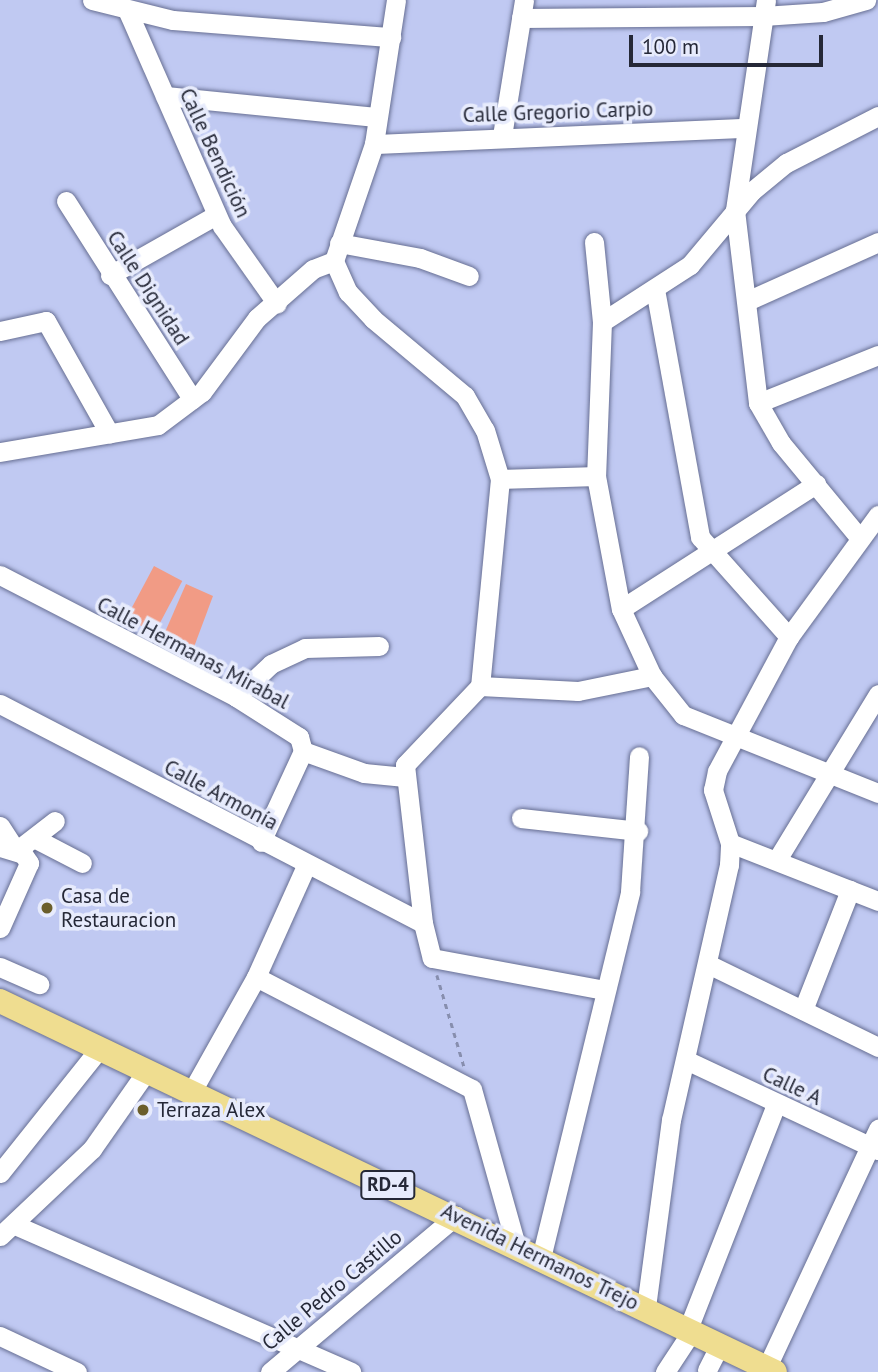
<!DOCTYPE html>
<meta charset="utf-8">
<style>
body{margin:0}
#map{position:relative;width:878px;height:1372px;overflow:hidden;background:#c0c9f2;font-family:"PT Sans",sans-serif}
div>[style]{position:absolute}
.green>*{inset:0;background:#f19b85;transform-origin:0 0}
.path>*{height:2.5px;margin-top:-1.25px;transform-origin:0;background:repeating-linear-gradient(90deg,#878eae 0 5px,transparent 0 10px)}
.roads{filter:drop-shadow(0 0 2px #676f93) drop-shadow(0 0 2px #676f93)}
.minor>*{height:19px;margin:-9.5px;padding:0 9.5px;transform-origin:9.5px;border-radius:9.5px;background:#fff}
.major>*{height:24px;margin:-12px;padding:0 12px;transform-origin:12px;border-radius:12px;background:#efdd90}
.dots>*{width:19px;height:19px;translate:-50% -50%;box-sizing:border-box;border:4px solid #e7ebfc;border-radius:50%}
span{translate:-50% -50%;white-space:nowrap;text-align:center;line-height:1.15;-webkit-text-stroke:7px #e7ebfc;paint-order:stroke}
.shield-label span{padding:2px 5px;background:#e7ebfc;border:2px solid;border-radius:5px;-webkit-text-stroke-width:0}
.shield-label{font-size:19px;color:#252837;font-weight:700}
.street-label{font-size:21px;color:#252837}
.poi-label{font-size:21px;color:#252837}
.left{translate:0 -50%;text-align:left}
.scale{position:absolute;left:629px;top:35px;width:194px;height:32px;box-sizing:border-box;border:4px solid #252837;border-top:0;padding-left:9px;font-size:21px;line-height:24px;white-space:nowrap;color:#252837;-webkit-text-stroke:5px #e7ebfc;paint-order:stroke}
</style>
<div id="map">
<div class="green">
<div style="left:154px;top:566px;width:32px;height:59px;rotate:28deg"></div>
<div style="clip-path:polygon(186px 584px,213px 596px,191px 655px,162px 639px)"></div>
</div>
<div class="path">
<div style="left:437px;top:975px;width:95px;rotate:73.5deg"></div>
</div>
<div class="roads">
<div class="minor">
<div style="left:92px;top:0;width:83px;rotate:13.9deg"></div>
<div style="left:173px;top:20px;width:219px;rotate:4.5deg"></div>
<div style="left:396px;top:0;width:146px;rotate:98.7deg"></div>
<div style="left:374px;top:144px;width:124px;rotate:108.9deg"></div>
<div style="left:334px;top:261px;width:34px;rotate:66deg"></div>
<div style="left:348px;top:292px;width:37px;rotate:47deg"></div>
<div style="left:373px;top:319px;width:120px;rotate:39.9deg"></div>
<div style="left:465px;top:396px;width:39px;rotate:60deg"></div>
<div style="left:485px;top:430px;width:51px;rotate:73deg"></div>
<div style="left:500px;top:479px;width:208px;rotate:95.5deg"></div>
<div style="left:480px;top:686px;width:109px;rotate:133.5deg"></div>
<div style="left:405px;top:765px;width:159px;rotate:83.5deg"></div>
<div style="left:423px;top:923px;width:36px;rotate:76deg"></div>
<div style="left:432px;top:958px;width:176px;rotate:10.5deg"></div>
<div style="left:766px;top:0;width:212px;rotate:98.4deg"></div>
<div style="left:735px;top:210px;width:194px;rotate:83.2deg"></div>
<div style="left:758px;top:403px;width:46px;rotate:60.1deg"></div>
<div style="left:781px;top:443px;width:121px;rotate:50.4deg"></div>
<div style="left:128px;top:12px;width:234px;rotate:66.3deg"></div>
<div style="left:222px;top:226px;width:95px;rotate:54.8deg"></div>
<div style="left:521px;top:18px;width:242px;rotate:-0.5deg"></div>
<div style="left:763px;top:16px;width:60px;rotate:-3.8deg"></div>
<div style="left:823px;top:12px;width:45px;rotate:-15.6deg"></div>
<div style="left:165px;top:96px;width:210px;rotate:5.7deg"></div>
<div style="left:878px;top:116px;width:103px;rotate:152.9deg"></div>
<div style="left:786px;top:163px;width:44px;rotate:140.5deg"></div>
<div style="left:752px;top:191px;width:97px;rotate:130deg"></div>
<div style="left:690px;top:265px;width:105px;rotate:147.1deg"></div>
<div style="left:602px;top:322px;width:154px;rotate:92.2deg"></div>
<div style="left:596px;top:476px;width:135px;rotate:79.4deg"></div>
<div style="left:621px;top:609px;width:74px;rotate:65.2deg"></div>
<div style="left:652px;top:676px;width:50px;rotate:51.5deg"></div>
<div style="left:683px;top:715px;width:210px;rotate:21.8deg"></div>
<div style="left:502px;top:136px;width:138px;rotate:-80.8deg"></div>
<div style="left:374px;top:144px;width:369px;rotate:-2.5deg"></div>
<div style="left:66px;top:201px;width:235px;rotate:57.5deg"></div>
<div style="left:594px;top:242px;width:80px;rotate:84.3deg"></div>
<div style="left:339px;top:243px;width:82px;rotate:10.5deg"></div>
<div style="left:420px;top:258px;width:52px;rotate:20.2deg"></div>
<div style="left:110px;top:275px;width:122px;rotate:-29.5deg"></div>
<div style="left:655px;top:289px;width:252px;rotate:79.7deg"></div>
<div style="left:700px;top:537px;width:134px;rotate:48.3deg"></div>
<div style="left:747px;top:301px;width:144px;rotate:-24.2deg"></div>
<div style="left:0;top:331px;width:47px;rotate:-12.3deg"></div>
<div style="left:46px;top:321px;width:129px;rotate:60.6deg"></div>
<div style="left:758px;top:403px;width:129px;rotate:-21.8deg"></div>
<div style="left:0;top:452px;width:160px;rotate:-9.7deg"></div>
<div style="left:158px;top:425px;width:55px;rotate:-36.9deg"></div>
<div style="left:202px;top:392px;width:92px;rotate:-53.4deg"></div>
<div style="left:257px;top:318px;width:74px;rotate:-41.2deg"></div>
<div style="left:313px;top:269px;width:22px;rotate:-21deg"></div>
<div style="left:500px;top:479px;width:96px;rotate:-1.8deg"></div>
<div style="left:0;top:575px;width:266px;rotate:27.3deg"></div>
<div style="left:236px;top:697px;width:75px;rotate:32.4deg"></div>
<div style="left:299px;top:737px;width:15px;rotate:74deg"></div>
<div style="left:303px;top:751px;width:100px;rotate:114.8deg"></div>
<div style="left:621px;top:609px;width:232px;rotate:-32.7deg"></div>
<div style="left:480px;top:686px;width:98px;rotate:2.9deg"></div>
<div style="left:578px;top:691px;width:76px;rotate:-11.5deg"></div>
<div style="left:236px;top:697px;width:48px;rotate:-43.3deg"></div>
<div style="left:271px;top:664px;width:38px;rotate:-25deg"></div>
<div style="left:305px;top:648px;width:74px;rotate:-1.5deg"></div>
<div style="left:0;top:704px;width:476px;rotate:27.4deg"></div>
<div style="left:303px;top:751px;width:65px;rotate:19.8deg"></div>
<div style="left:364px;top:773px;width:41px;rotate:5.6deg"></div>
<div style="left:521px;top:818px;width:118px;rotate:6.3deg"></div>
<div style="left:0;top:826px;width:30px;rotate:57deg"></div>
<div style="left:16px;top:851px;width:49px;rotate:-37.6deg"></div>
<div style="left:34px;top:838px;width:54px;rotate:27.5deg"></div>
<div style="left:730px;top:843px;width:159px;rotate:21.4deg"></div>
<div style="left:0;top:847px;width:24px;rotate:17deg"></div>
<div style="left:23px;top:854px;width:11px;rotate:56deg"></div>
<div style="left:29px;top:863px;width:71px;rotate:114deg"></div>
<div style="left:778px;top:858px;width:192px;rotate:-58.6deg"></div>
<div style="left:710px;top:965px;width:187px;rotate:26deg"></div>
<div style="left:0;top:967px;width:43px;rotate:23.6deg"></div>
<div style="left:256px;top:977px;width:243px;rotate:27.4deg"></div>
<div style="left:472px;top:1089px;width:163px;rotate:74.3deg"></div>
<div style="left:803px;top:1010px;width:129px;rotate:-68.6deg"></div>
<div style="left:688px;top:1061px;width:210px;rotate:25.1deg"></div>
<div style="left:191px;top:1093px;width:133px;rotate:-60.7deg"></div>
<div style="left:256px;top:977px;width:122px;rotate:-65.8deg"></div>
<div style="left:0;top:1173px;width:159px;rotate:-51.4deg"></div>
<div style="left:15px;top:1225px;width:367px;rotate:23.6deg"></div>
<div style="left:0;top:1236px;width:127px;rotate:-43.4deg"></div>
<div style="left:92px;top:1149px;width:94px;rotate:-55deg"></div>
<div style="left:541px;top:1258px;width:377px;rotate:-76.3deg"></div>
<div style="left:630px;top:892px;width:136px;rotate:-86.2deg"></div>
<div style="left:646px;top:1307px;width:189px;rotate:-82.4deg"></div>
<div style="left:671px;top:1120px;width:262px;rotate:-77.2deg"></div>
<div style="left:729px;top:865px;width:22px;rotate:-87deg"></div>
<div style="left:730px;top:843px;width:56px;rotate:-107.8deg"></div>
<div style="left:713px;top:790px;width:19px;rotate:-78deg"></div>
<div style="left:717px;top:771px;width:152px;rotate:-61.8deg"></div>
<div style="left:789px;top:637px;width:151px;rotate:-53.9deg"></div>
<div style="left:688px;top:1329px;width:241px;rotate:-68.6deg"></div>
<div style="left:0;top:1336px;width:85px;rotate:25.1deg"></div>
<div style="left:767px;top:1367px;width:263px;rotate:-65deg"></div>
<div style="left:707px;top:1370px;width:29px;rotate:-63deg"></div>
<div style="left:270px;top:1372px;width:243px;rotate:-40deg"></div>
<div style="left:665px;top:1372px;width:49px;rotate:-56.6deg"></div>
</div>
<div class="major">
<div style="left:0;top:1001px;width:859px;rotate:25.58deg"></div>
</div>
</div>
<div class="dots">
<div style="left:47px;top:908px;background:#6b5e2b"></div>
<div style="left:143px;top:1110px;background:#6b5e2b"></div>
</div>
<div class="shield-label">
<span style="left:388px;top:1185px">RD-4</span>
</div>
<div class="street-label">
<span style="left:558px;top:112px;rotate:-2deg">Calle Gregorio Carpio</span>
<span style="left:215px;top:153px;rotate:65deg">Calle Bendición</span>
<span style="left:148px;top:288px;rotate:57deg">Calle Dignidad</span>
<span style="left:193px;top:653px;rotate:28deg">Calle Hermanas Mirabal</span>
<span style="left:221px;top:795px;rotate:28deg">Calle Armonía</span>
<span style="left:792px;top:1086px;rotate:25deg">Calle A</span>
<span style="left:540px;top:1257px;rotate:26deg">Avenida Hermanos Trejo</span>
<span style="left:332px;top:1290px;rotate:-40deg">Calle Pedro Castillo</span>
</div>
<div class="poi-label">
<span class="left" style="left:61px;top:908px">Casa de<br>Restauracion</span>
<span class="left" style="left:157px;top:1110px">Terraza Alex</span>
</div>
<div class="scale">100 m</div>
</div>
